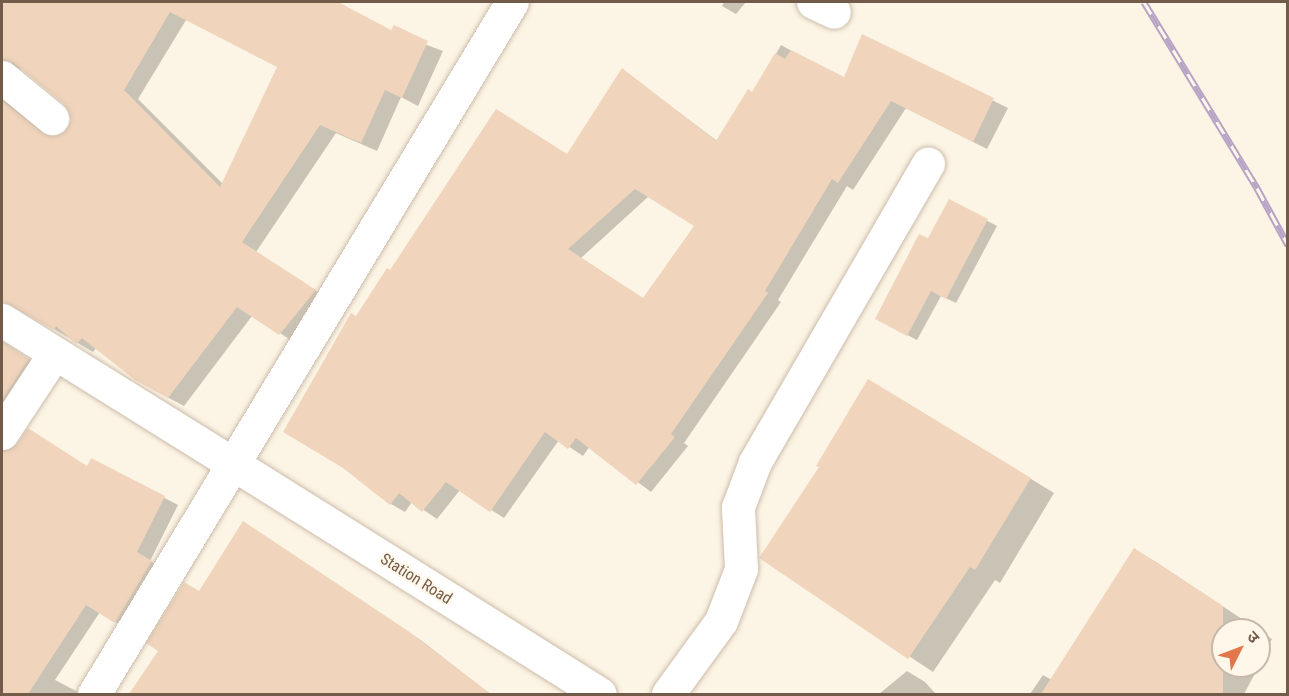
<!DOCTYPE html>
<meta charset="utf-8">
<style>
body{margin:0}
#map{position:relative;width:1289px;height:696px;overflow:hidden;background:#fcf4e4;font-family:"Roboto Condensed","Noto Sans Devanagari",sans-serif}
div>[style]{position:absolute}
.shadow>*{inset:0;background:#0003}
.building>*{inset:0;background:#f0d4bc}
.roads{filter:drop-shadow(0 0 2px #cdbcab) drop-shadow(0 0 2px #cdbcab)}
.street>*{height:33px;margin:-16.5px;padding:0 16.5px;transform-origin:16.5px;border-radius:16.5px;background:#fff}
.secondary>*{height:33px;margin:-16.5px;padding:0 16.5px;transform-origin:16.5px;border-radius:16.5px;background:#fff}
.rail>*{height:7px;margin-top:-3.5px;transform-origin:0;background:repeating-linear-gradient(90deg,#fff8ea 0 14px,#b7a3c5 0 28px);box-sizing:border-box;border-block:2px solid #b7a3c5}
span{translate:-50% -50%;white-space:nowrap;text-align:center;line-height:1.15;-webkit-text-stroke:4.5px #fff8ea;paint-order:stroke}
.street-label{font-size:16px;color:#735b4a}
.frame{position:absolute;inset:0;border:3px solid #735b4a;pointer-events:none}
.north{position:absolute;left:1211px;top:618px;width:60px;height:60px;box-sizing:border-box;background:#fff8ea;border:2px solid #c7b9aa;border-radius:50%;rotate:48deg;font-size:16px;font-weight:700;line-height:24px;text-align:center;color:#735b4a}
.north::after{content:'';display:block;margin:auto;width:21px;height:27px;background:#e3774c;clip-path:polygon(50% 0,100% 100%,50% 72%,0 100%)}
</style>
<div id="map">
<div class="shadow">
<div style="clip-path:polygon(2px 2px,197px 2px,138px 99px,223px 184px,279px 66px,236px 42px,257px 2px,332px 2px,392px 32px,443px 51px,418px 106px,401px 97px,377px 151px,336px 133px,256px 252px,330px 300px,296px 343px,252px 316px,184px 406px,152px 389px,97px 347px,93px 352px,8px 302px,16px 289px,2px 274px,2px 96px,46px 135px,59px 137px,72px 122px,65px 103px,25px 70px,12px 67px,2px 80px)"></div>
<div style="clip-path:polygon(724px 2px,746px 2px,736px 14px,722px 6px)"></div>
<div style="clip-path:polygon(evenodd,863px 36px,1008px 108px,987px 149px,906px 108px,853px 190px,847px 186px,778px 300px,781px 302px,684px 443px,688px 446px,651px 492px,590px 446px,583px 456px,559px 440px,504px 518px,460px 490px,437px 519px,412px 502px,405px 512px,391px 504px,356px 317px,391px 272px,568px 155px,623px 70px,717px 141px,753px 94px,781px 45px,845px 80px,863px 36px,649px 196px,696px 225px,644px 299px,581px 258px,649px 196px)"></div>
<div style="clip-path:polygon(950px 201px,997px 226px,956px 303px,941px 296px,917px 340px,886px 324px)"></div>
<div style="clip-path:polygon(2px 341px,41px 368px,2px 428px)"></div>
<div style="clip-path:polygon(892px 394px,1054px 493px,1000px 583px,995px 580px,933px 672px,761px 558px,821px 467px)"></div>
<div style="clip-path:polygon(2px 450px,87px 467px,92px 460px,178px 505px,150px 561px,165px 570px,129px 630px,100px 612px,55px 680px,82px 694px,2px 694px)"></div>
<div style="clip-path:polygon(257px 531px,422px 641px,490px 694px,131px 694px,200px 593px)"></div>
<div style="clip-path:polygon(1135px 550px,1156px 562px,1272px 639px,1259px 665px,1259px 630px,1223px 630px,1223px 666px,1259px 666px,1244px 694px,1030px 694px,1043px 675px,1052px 680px)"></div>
<div style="clip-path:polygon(907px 671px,925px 682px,936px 694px,879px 694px)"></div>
</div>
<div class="building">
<div style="clip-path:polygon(evenodd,2px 2px,338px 2px,391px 30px,394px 25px,428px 41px,402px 98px,385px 90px,361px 143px,320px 125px,242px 242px,316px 290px,279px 335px,237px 307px,168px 398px,135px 380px,82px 338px,76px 344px,56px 326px,54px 330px,2px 301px,2px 101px,48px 136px,66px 130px,71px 120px,64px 104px,14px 63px,2px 59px,2px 2px,170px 12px,277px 67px,220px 187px,124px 90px,170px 12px)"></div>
<div style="clip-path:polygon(evenodd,862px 34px,994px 98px,973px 142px,891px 101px,838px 183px,832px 179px,765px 291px,768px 293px,671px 434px,675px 437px,636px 485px,576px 438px,568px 449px,545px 432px,490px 512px,446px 482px,422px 512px,399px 493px,390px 505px,343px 468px,283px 432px,351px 313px,356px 316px,387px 268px,390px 270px,496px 109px,567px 154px,622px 68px,716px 141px,748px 89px,752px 92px,775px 53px,785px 59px,791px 50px,844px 77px,862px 34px,635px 189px,694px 226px,643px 298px,568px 249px,635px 189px)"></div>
<div style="clip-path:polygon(949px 199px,988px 219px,946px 299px,931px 291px,907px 336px,875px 319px,919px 234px,928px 238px)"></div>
<div style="clip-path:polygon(2px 342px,29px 359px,2px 400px)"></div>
<div style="clip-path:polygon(868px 379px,1031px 478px,975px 570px,970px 567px,908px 659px,759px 558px,819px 467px,816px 466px)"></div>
<div style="clip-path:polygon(28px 428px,87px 466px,91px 458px,165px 496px,137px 552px,152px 561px,115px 623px,86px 605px,28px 694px,2px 694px,2px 452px,17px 444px)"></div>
<div style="clip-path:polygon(243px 521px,408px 631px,491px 694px,129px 694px,158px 651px,146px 643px,184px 582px,199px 591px)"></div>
<div style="clip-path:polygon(1134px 548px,1223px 606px,1223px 694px,1041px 694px)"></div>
</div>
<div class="roads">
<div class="street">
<div style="left:813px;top:2px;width:23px;rotate:25deg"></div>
<div style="left:2px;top:77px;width:65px;rotate:39.4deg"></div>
<div style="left:2px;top:320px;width:271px;rotate:31.9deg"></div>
<div style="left:2px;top:433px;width:95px;rotate:-56.6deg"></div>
<div style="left:668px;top:694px;width:90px;rotate:-54deg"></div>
<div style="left:721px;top:621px;width:56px;rotate:-69deg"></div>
<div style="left:741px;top:569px;width:62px;rotate:-92.8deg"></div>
<div style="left:738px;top:507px;width:48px;rotate:-69.3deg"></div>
<div style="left:755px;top:462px;width:345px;rotate:-59.9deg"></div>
</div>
<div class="secondary">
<div style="left:232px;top:463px;width:434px;rotate:32.1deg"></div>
<div style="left:94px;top:694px;width:808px;rotate:-58.87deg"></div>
</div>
</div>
<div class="rail">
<div style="left:1144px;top:2px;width:218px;rotate:58.7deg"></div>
<div style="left:1257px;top:188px;width:65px;rotate:61.5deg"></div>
</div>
<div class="street-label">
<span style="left:416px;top:579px;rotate:32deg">Station Road</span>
</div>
<div class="frame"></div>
<div class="north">उ</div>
</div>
